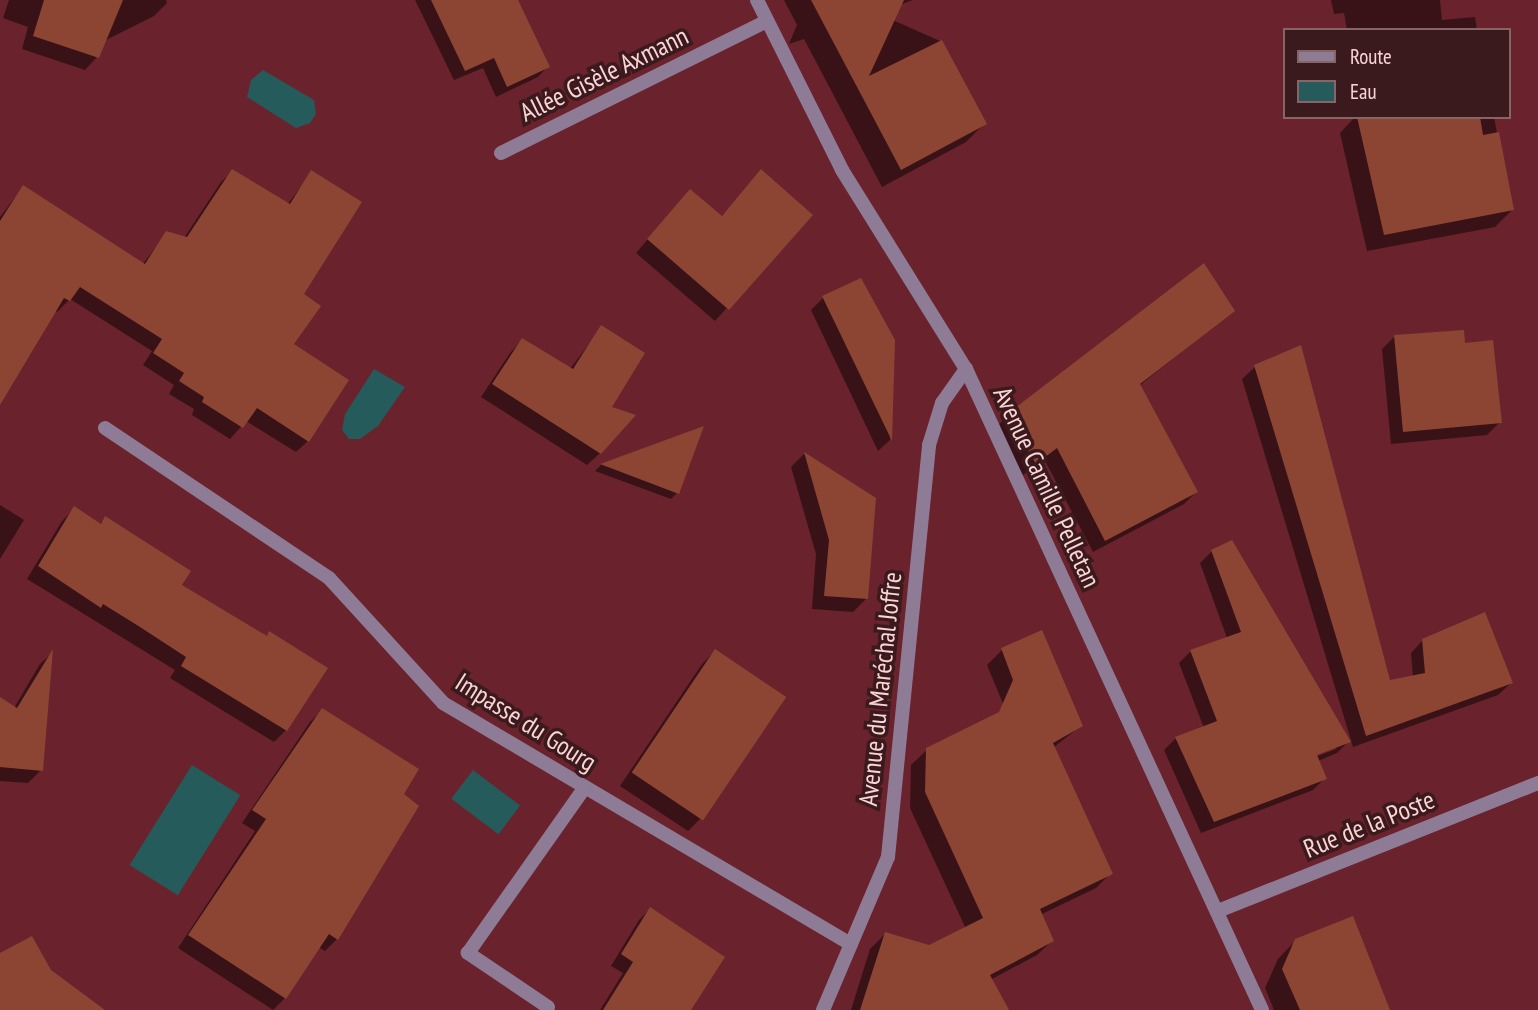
<!DOCTYPE html>
<meta charset="utf-8">
<style>
body{margin:0}
#map{position:relative;width:1538px;height:1010px;overflow:hidden;background:#6a222c;font-family:"PT Sans Narrow",sans-serif}
div>[style]{position:absolute}
.water>*{inset:0;background:#265b5b;transform-origin:0 0}
.shadow>*{inset:0;background:#0007}
.building>*{inset:0;background:#8d4533;transform-origin:0 0}
.minor>*{height:14px;margin:-7px;padding:0 7px;transform-origin:7px;border-radius:7px;background:#8e7b96}
span{translate:-50% -50%;white-space:nowrap;text-align:center;line-height:1.15;-webkit-text-stroke:7px #3b1a1d;paint-order:stroke}
.street-label{font-size:26px;color:#fad5d6}
.legend{position:absolute;left:1283px;top:28px;width:228px;height:91px;box-sizing:border-box;background:#3b1a1d;border:2px solid #876567;margin:0;padding:9px 12px;list-style:none;font-size:21px;color:#fad5d6}
.legend li{display:flex;align-items:center;gap:14px;height:35px}
.legend b{width:35px;border:2px solid #876567}
</style>
<div id="map">
<div class="water">
<div style="clip-path:polygon(263px 70px,314px 100px,316px 114px,310px 123px,296px 128px,247px 97px,251px 80px)"></div>
<div style="clip-path:polygon(374px 369px,405px 387px,378px 426px,360px 439px,349px 439px,342px 430px,345px 414px)"></div>
<div style="left:192px;top:765px;width:57px;height:118px;rotate:32deg"></div>
<div style="left:473px;top:770px;width:59px;height:36px;rotate:37deg"></div>
</div>
<div class="shadow">
<div style="clip-path:polygon(9px 0,166px 0,167px 3px,154px 16px,104px 41px,97px 57px,85px 70px,22px 49px,28px 27px,3px 18px)"></div>
<div style="clip-path:polygon(415px 0,516px 0,548px 66px,538px 77px,496px 97px,483px 68px,454px 80px)"></div>
<div style="clip-path:polygon(784px 0,913px 0,877px 13px,940px 41px,984px 124px,966px 142px,882px 187px,804px 39px,789px 44px,797px 25px)"></div>
<div style="clip-path:polygon(1331px 0,1440px 0,1442px 20px,1475px 17px,1477px 30px,1347px 30px,1344px 13px,1334px 14px)"></div>
<div style="clip-path:polygon(1494px 117px,1512px 210px,1495px 227px,1367px 251px,1340px 133px,1355px 117px)"></div>
<div style="clip-path:polygon(233px 171px,287px 205px,312px 172px,301px 295px,291px 345px,308px 441px,296px 452px,246px 421px,230px 439px,192px 415px,194px 409px,169px 394px,174px 385px,143px 365px,152px 351px,70px 299px,57px 312px,55px 310px,0 379px,0 217px,23px 187px,142px 265px,167px 233px,184px 238px,221px 182px)"></div>
<div style="clip-path:polygon(761px 172px,810px 216px,715px 321px,636px 253px,678px 204px,721px 217px)"></div>
<div style="clip-path:polygon(823px 298px,893px 340px,890px 440px,878px 451px,811px 310px)"></div>
<div style="clip-path:polygon(1232px 311px,1139px 386px,1196px 492px,1184px 504px,1093px 552px,1044px 459px,1023px 475px,995px 429px,1007px 416px)"></div>
<div style="clip-path:polygon(602px 327px,609px 408px,600px 453px,587px 465px,481px 397px,510px 353px,522px 340px,570px 369px)"></div>
<div style="clip-path:polygon(1395px 336px,1500px 422px,1487px 435px,1391px 444px,1382px 349px)"></div>
<div style="clip-path:polygon(1255px 367px,1388px 682px,1413px 677px,1411px 653px,1423px 640px,1511px 683px,1498px 695px,1353px 747px,1242px 379px)"></div>
<div style="clip-path:polygon(701px 429px,677px 493px,671px 499px,595px 471px,601px 465px)"></div>
<div style="clip-path:polygon(804px 454px,875px 499px,867px 598px,853px 612px,812px 609px,816px 554px,791px 467px)"></div>
<div style="clip-path:polygon(0 505px,24px 520px,0 559px)"></div>
<div style="clip-path:polygon(74px 509px,99px 525px,106px 518px,179px 585px,266px 637px,269px 633px,286px 730px,274px 742px,170px 678px,175px 670px,27px 579px,62px 521px)"></div>
<div style="clip-path:polygon(evenodd,1212px 551px,1349px 741px,1337px 753px,1318px 761px,1325px 778px,1313px 790px,1201px 833px,1164px 750px,1176px 738px,1204px 728px,1179px 663px,1191px 651px,1227px 638px,1200px 563px,1212px 551px,1336px 746px,1336px 749px,1310px 759px,1309px 756px,1336px 746px)"></div>
<div style="clip-path:polygon(1041px 632px,1081px 726px,1054px 747px,1111px 873px,1096px 888px,1040px 915px,1052px 941px,1037px 955px,990px 980px,989px 1010px,851px 1010px,870px 949px,885px 934px,929px 947px,966px 929px,910px 808px,911px 765px,927px 750px,1006px 711px,987px 665px,1002px 650px)"></div>
<div style="clip-path:polygon(715px 651px,701px 818px,688px 831px,620px 786px,702px 664px)"></div>
<div style="clip-path:polygon(51px 654px,41px 770px,28px 783px,0 781px,0 699px,14px 708px,40px 664px)"></div>
<div style="clip-path:polygon(322px 710px,402px 795px,337px 939px,325px 951px,318px 947px,285px 998px,273px 1010px,178px 948px,255px 831px,242px 823px,310px 722px)"></div>
<div style="clip-path:polygon(650px 909px,689px 1010px,600px 1010px,623px 973px,611px 966px,639px 920px)"></div>
<div style="clip-path:polygon(1296px 940px,1388px 1010px,1274px 1010px,1265px 988px,1278px 959px)"></div>
</div>
<div class="building">
<div style="clip-path:polygon(44px 0,123px 0,99px 58px,33px 36px)"></div>
<div style="clip-path:polygon(431px 0,518px 0,550px 67px,507px 87px,494px 58px,465px 71px)"></div>
<div style="clip-path:polygon(811px 0,904px 0,869px 76px,942px 40px,987px 124px,901px 170px)"></div>
<div style="clip-path:polygon(1357px 117px,1480px 117px,1483px 135px,1499px 132px,1514px 210px,1384px 235px)"></div>
<div style="clip-path:polygon(232px 169px,290px 204px,311px 170px,362px 202px,304px 294px,321px 306px,294px 344px,349px 380px,309px 442px,257px 408px,243px 428px,202px 402px,204px 397px,179px 381px,184px 373px,153px 353px,162px 339px,80px 287px,70px 301px,64px 298px,0 405px,0 221px,23px 185px,145px 264px,166px 231px,187px 237px)"></div>
<div style="clip-path:polygon(761px 169px,813px 215px,729px 310px,647px 239px,690px 189px,722px 216px)"></div>
<div style="clip-path:polygon(1204px 263px,1235px 311px,1140px 384px,1198px 492px,1105px 541px,1057px 448px,1036px 464px,1006px 415px)"></div>
<div style="clip-path:polygon(861px 278px,895px 340px,892px 441px,822px 296px)"></div>
<div style="clip-path:polygon(601px 325px,645px 353px,612px 407px,636px 415px,601px 454px,492px 384px,522px 338px,573px 369px)"></div>
<div style="clip-path:polygon(1464px 330px,1465px 343px,1493px 340px,1502px 423px,1403px 432px,1394px 335px)"></div>
<div style="clip-path:polygon(1301px 345px,1390px 680px,1425px 673px,1422px 639px,1485px 612px,1513px 683px,1366px 736px,1254px 365px)"></div>
<div style="clip-path:polygon(704px 426px,679px 494px,600px 464px)"></div>
<div style="clip-path:polygon(804px 452px,876px 498px,868px 599px,824px 596px,829px 540px)"></div>
<div style="clip-path:polygon(74px 506px,101px 524px,105px 516px,191px 571px,182px 585px,267px 636px,269px 631px,328px 668px,287px 731px,181px 666px,186px 657px,140px 627px,103px 604px,101px 608px,38px 566px)"></div>
<div style="clip-path:polygon(1232px 540px,1351px 742px,1317px 755px,1327px 779px,1214px 822px,1175px 737px,1217px 721px,1190px 650px,1241px 632px,1211px 550px)"></div>
<div style="clip-path:polygon(1042px 630px,1083px 726px,1053px 743px,1113px 874px,1040px 909px,1054px 941px,990px 975px,1009px 1010px,860px 1010px,885px 932px,929px 945px,983px 918px,925px 792px,926px 748px,999px 712px,1013px 680px,1001px 648px)"></div>
<div style="clip-path:polygon(53px 649px,43px 771px,0 767px,0 697px,17px 708px)"></div>
<div style="left:715px;top:649px;width:86px;height:149px;rotate:34deg"></div>
<div style="clip-path:polygon(322px 708px,419px 769px,404px 794px,419px 806px,338px 940px,329px 934px,286px 999px,188px 935px,266px 819px,252px 810px)"></div>
<div style="clip-path:polygon(650px 907px,725px 957px,691px 1010px,603px 1010px,633px 962px,621px 954px)"></div>
<div style="clip-path:polygon(1353px 916px,1390px 1010px,1300px 1010px,1282px 969px,1295px 939px)"></div>
<div style="clip-path:polygon(32px 936px,51px 970px,105px 1010px,0 1010px,0 953px)"></div>
</div>
<div class="minor">
<div style="left:757px;top:0;width:190px;rotate:63.4deg"></div>
<div style="left:842px;top:170px;width:234px;rotate:58.1deg"></div>
<div style="left:966px;top:369px;width:706px;rotate:65.21deg"></div>
<div style="left:501px;top:153px;width:297px;rotate:-26.4deg"></div>
<div style="left:105px;top:428px;width:270px;rotate:33.8deg"></div>
<div style="left:329px;top:578px;width:169px;rotate:47.6deg"></div>
<div style="left:443px;top:703px;width:474px;rotate:30.6deg"></div>
<div style="left:1218px;top:911px;width:345px;rotate:-21.8deg"></div>
<div style="left:548px;top:1007px;width:97px;rotate:-146deg"></div>
<div style="left:468px;top:953px;width:203px;rotate:-54.8deg"></div>
<div style="left:823px;top:1010px;width:166px;rotate:-67deg"></div>
<div style="left:888px;top:857px;width:414px;rotate:-84.3deg"></div>
<div style="left:929px;top:445px;width:44px;rotate:-72.8deg"></div>
<div style="left:942px;top:403px;width:42px;rotate:-54.8deg"></div>
</div>
<div class="street-label">
<span style="left:604px;top:74px;rotate:-26deg">Allée Gisèle Axmann</span>
<span style="left:1047px;top:487px;rotate:65deg">Avenue Camille Pelletan</span>
<span style="left:880px;top:689px;rotate:-84deg">Avenue du Maréchal Joffre</span>
<span style="left:526px;top:722px;rotate:32deg">Impasse du Gourg</span>
<span style="left:1369px;top:824px;rotate:-22deg">Rue de la Poste</span>
</div>
<ul class="legend">
<li><b style="height:9px;background:#8e7b96"></b>Route</li>
<li><b style="height:19px;background:#265b5b"></b>Eau</li>
</ul>
</div>
